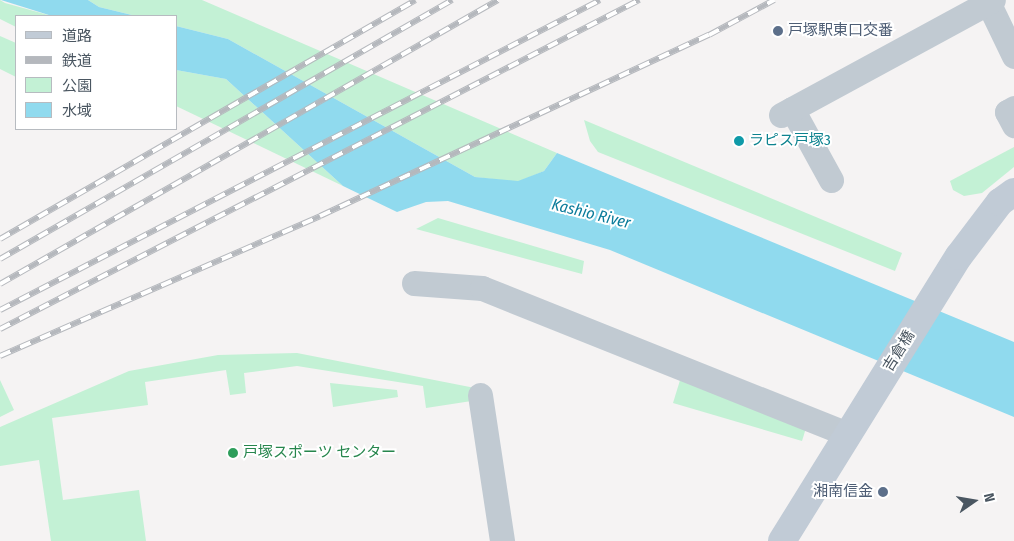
<!DOCTYPE html>
<meta charset="utf-8">
<style>
body{margin:0}
#map{position:relative;width:1014px;height:541px;overflow:hidden;background:#f5f3f3;font-family:"Fira Sans Condensed","Noto Sans JP",sans-serif}
div>[style]{position:absolute}
.green>*{inset:0;background:#c3f1d5}
.water>*{inset:0;background:#90daee}
.street>*{height:25px;margin:-12.5px;padding:0 12.5px;transform-origin:12.5px;border-radius:12.5px;background:#c1cad2}
.secondary>*{height:28px;margin:-14px;padding:0 14px;transform-origin:14px;border-radius:14px;background:#c1cbd6}
.rail>*{height:5.5px;margin-top:-2.75px;transform-origin:0;background:repeating-linear-gradient(90deg,#fff 0 11px,#b5b8bd 0 22px);box-sizing:border-box;border-block:1px solid #b5b8bd}
.dots>*{width:14px;height:14px;translate:-50% -50%;box-sizing:border-box;border:2px solid #fff;border-radius:50%}
span{translate:-50% -50%;white-space:nowrap;text-align:center;line-height:1.15;-webkit-text-stroke:4px #fff;paint-order:stroke}
.service-label{font-size:15px;color:#4e5e75}
.left{translate:0 -50%;text-align:left}
.right{translate:-100% -50%;text-align:right}
.culture-label{font-size:15px;color:#0d838f}
.street-label{font-size:15px;color:#4a5661}
.leisure-label{font-size:15px;color:#27864d}
.water-label{font-size:16px;color:#0c7c9b;font-style:italic}
.legend{position:absolute;left:15px;top:15px;width:162px;height:115px;box-sizing:border-box;background:#fff;border:1px solid #b7bbc0;margin:0;padding:6px 9px;list-style:none;font-size:15px;color:#4a5661}
.legend li{display:flex;align-items:center;gap:10px;height:25px}
.legend b{width:25px;border:1px solid #b7bbc0}
.north{position:absolute;left:949px;top:476px;width:50px;height:50px;-webkit-text-stroke:4px #fff;paint-order:stroke;rotate:77deg;font-size:14px;font-weight:700;line-height:20px;text-align:center;color:#4a5661}
.north::after{content:'';display:block;margin:auto;width:18px;height:22px;background:#4a5661;clip-path:polygon(50% 0,100% 100%,50% 72%,0 100%)}
</style>
<div id="map">
<div class="green">
<div style="clip-path:polygon(0 0,5px 3px,52px 16px,16px 16px,16px 27px,0 19px)"></div>
<div style="clip-path:polygon(88px 0,202px 0,557px 153px,544px 171px,518px 182px,475px 177px,228px 39px,176px 26px,176px 16px,136px 16px,99px 7px)"></div>
<div style="clip-path:polygon(0 36px,16px 43px,16px 77px,0 69px)"></div>
<div style="clip-path:polygon(176px 70px,226px 79px,343px 186px,176px 106px)"></div>
<div style="clip-path:polygon(584px 120px,902px 253px,895px 271px,598px 152px,590px 141px)"></div>
<div style="clip-path:polygon(1014px 147px,1014px 167px,982px 193px,964px 196px,953px 190px,950px 181px)"></div>
<div style="clip-path:polygon(438px 218px,584px 261px,582px 274px,416px 229px)"></div>
<div style="clip-path:polygon(297px 353px,475px 388px,478px 400px,426px 408px,423px 386px,297px 366px,244px 373px,246px 393px,230px 395px,226px 370px,145px 382px,148px 405px,52px 418px,63px 500px,139px 490px,146px 541px,51px 541px,39px 460px,0 466px,0 427px,129px 371px,218px 355px)"></div>
<div style="clip-path:polygon(681px 377px,806px 428px,802px 441px,673px 403px)"></div>
<div style="clip-path:polygon(0 380px,14px 410px,0 417px)"></div>
<div style="clip-path:polygon(330px 383px,397px 390px,398px 397px,333px 407px)"></div>
</div>
<div class="water">
<div style="clip-path:polygon(1px 0,88px 0,99px 7px,136px 16px,52px 16px)"></div>
<div style="clip-path:polygon(176px 26px,228px 39px,475px 177px,518px 181px,544px 171px,557px 153px,1014px 342px,1014px 417px,610px 250px,448px 201px,426px 202px,397px 212px,343px 186px,226px 79px,176px 70px)"></div>
</div>
<div class="street">
<div style="left:987px;top:0;width:62px;rotate:64.3deg"></div>
<div style="left:1014px;top:108px;width:8px;rotate:150deg"></div>
<div style="left:1007px;top:112px;width:15px;rotate:62deg"></div>
<div style="left:792px;top:109px;width:81px;rotate:61.2deg"></div>
<div style="left:781px;top:115px;width:241px;rotate:-28.5deg"></div>
<div style="left:414px;top:283px;width:68px;rotate:4.2deg"></div>
<div style="left:482px;top:288px;width:393px;rotate:21.8deg"></div>
<div style="left:480px;top:395px;width:148px;rotate:81.4deg"></div>
</div>
<div class="secondary">
<div style="left:782px;top:541px;width:335px;rotate:-58.2deg"></div>
<div style="left:959px;top:256px;width:68px;rotate:-52.8deg"></div>
<div style="left:1000px;top:202px;width:17px;rotate:-36deg"></div>
</div>
<div class="rail">
<div style="left:0;top:239px;width:479px;rotate:-29.9deg"></div>
<div style="left:0;top:259px;width:521px;rotate:-29.81deg"></div>
<div style="left:0;top:284px;width:573px;rotate:-29.7deg"></div>
<div style="left:0;top:310px;width:675px;rotate:-27.32deg"></div>
<div style="left:0;top:329px;width:719px;rotate:-27.24deg"></div>
<div style="left:0;top:356px;width:349px;rotate:-23.6deg"></div>
<div style="left:320px;top:216px;width:429px;rotate:-25deg"></div>
<div style="left:709px;top:35px;width:74px;rotate:-28.3deg"></div>
</div>
<div class="dots">
<div style="left:778px;top:31px;background:#5c6f8a"></div>
<div style="left:739px;top:141px;background:#0f9aa8"></div>
<div style="left:233px;top:453px;background:#2e9e5b"></div>
<div style="left:883px;top:492px;background:#5c6f8a"></div>
</div>
<div class="service-label">
<span class="left" style="left:788px;top:31px">戸塚駅東口交番</span>
<span class="right" style="left:873px;top:492px">湘南信金</span>
</div>
<div class="culture-label">
<span class="left" style="left:749px;top:141px">ラピス戸塚3</span>
</div>
<div class="street-label">
<span style="left:899px;top:351px;rotate:-58deg">吉倉橋</span>
</div>
<div class="leisure-label">
<span class="left" style="left:243px;top:453px">戸塚スポーツ センター</span>
</div>
<div class="water-label">
<span style="left:591px;top:214px;rotate:14deg">Kashio River</span>
</div>
<ul class="legend">
<li><b style="height:6px;background:#c1cbd6"></b>道路</li>
<li><b style="height:6px;background:#b5b8bd"></b>鉄道</li>
<li><b style="height:14px;background:#c3f1d5"></b>公園</li>
<li><b style="height:14px;background:#90daee"></b>水域</li>
</ul>
<div class="north">N</div>
</div>
